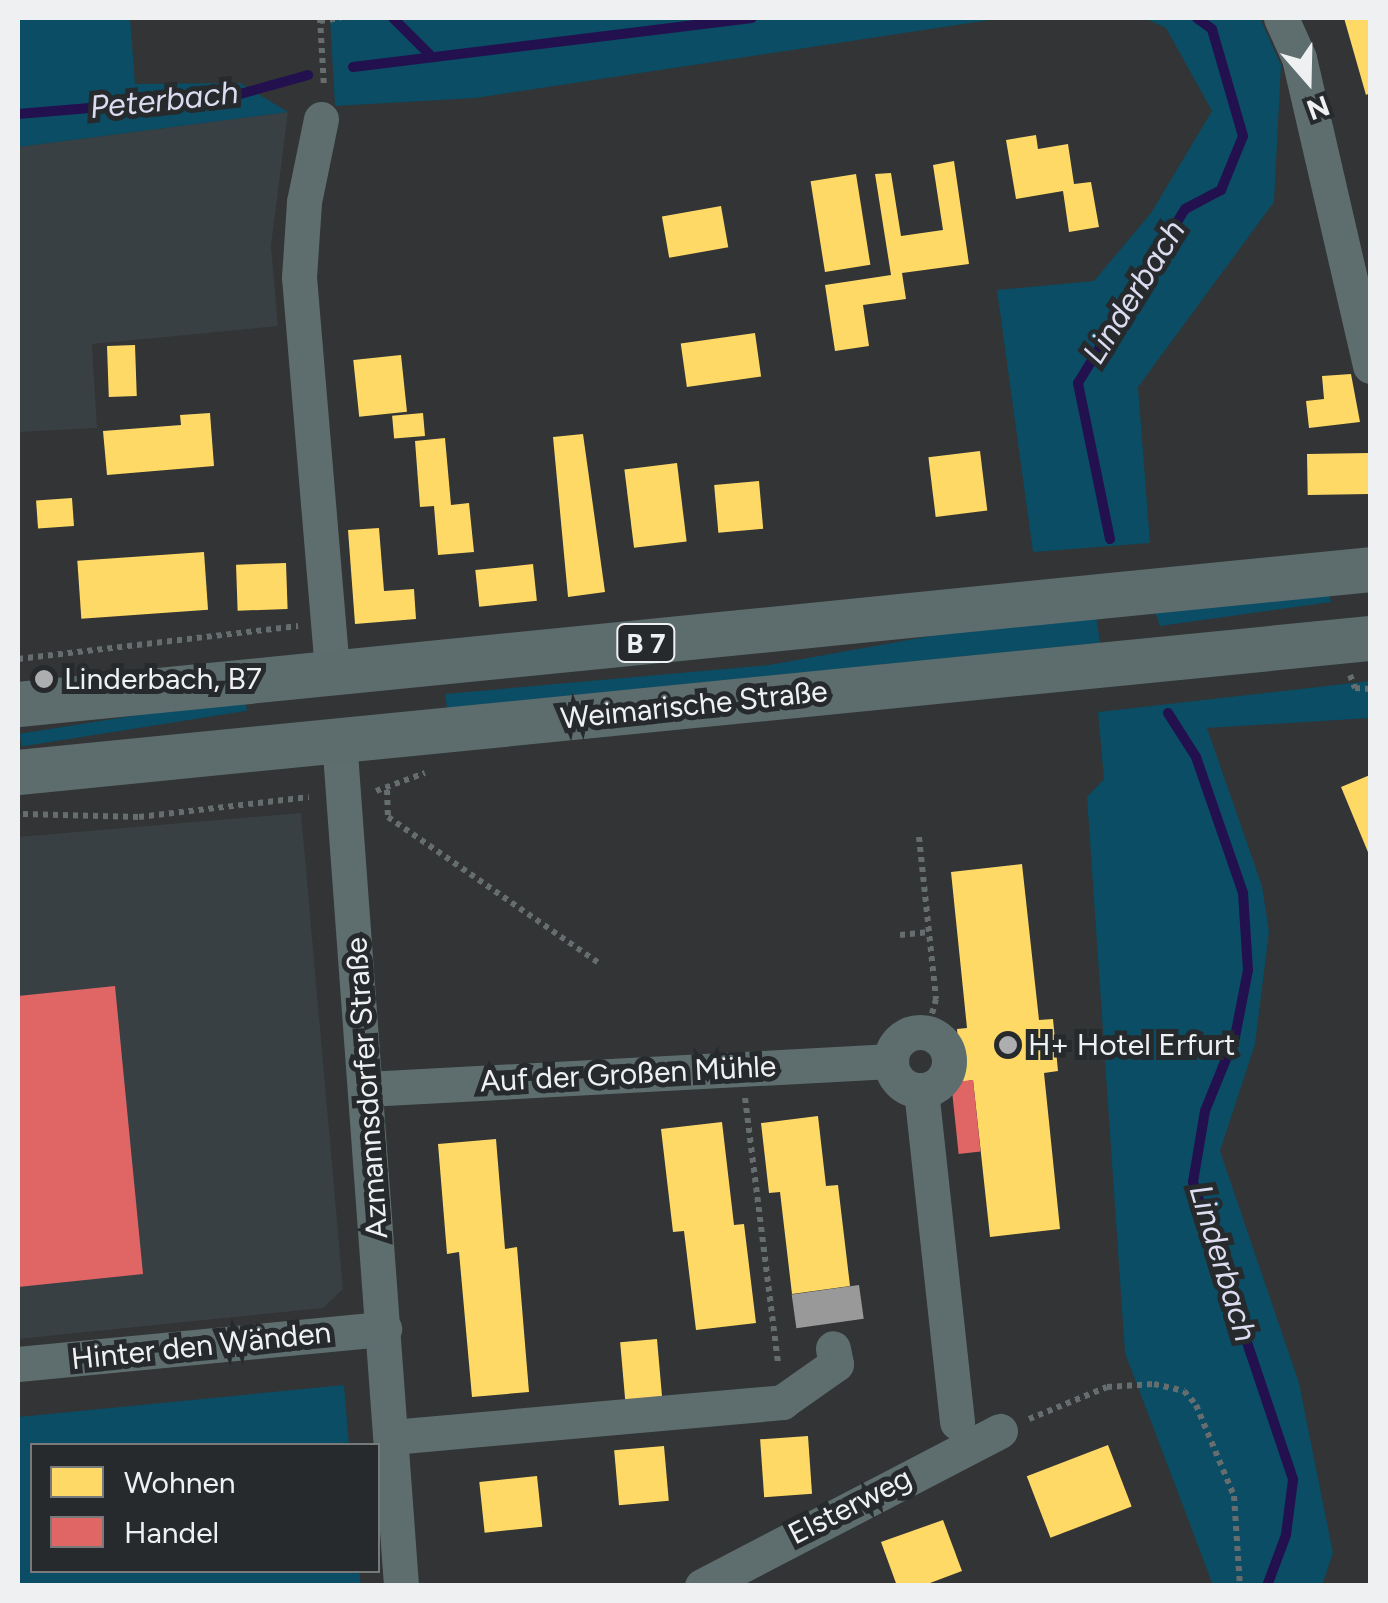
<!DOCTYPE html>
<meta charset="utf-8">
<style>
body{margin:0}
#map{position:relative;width:1388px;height:1603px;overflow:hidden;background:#323435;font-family:Figtree,sans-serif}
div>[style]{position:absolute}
.built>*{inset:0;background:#384044}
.green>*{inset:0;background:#0a4d64;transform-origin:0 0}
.homes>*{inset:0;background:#ffd966;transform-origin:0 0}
.shops>*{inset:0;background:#e06666;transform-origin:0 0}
.industry>*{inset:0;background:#999;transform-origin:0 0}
.stream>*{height:10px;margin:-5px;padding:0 5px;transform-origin:5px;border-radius:5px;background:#23114f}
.path>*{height:6px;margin-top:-3px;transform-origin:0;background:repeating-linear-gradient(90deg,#656d6e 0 5px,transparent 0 10px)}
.minor>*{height:35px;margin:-17.5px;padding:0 17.5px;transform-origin:17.5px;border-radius:17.5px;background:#5e6d6e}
.minor>.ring{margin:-17.5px;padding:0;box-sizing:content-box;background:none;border:35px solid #5e6d6e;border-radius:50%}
.major>*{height:45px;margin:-22.5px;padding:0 22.5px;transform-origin:22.5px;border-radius:22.5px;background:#5d6d6e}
.dots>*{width:28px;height:28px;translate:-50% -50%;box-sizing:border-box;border:5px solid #272a2c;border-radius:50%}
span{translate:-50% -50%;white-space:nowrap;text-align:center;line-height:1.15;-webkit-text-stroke:10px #272a2c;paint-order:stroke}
.shield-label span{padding:2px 8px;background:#272a2c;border:2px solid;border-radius:8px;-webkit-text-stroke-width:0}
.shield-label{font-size:28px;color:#eef0f1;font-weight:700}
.poi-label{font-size:30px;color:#eef0f1}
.left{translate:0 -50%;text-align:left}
.street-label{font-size:30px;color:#eef0f1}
.water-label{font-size:32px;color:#dcdbf0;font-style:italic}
.frame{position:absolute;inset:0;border:20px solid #eef0f1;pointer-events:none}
.legend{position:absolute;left:30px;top:1443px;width:350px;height:130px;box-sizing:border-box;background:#272a2c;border:2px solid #77797b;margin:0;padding:12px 18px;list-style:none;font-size:30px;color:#eef0f1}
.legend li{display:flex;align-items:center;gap:20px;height:50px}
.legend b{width:50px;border:2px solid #77797b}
.north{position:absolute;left:1258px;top:30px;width:100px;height:100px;-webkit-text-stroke:8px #272a2c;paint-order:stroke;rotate:160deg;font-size:28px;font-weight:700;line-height:40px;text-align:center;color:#eef0f1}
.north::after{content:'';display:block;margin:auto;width:35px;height:45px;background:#eef0f1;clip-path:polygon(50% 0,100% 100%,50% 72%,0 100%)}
</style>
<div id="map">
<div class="built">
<div style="clip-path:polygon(288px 112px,271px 246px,278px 326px,92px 344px,97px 428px,18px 432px,18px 147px)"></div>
<div style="clip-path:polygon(301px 813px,343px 1289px,323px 1308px,18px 1339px,18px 837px)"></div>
</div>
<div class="green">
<div style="clip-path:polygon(18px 18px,130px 18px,135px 84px,240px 83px,288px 112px,18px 147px)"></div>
<div style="clip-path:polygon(330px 18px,1003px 18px,475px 98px,335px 106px)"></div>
<div style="clip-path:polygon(1144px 18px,1260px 18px,1281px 65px,1274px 202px,1138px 387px,1150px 543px,1033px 552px,997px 290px,1094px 281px,1151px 213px,1212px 111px,1166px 28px)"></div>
<div style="clip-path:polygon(1329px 592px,1331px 602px,1160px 626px,1154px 609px)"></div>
<div style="clip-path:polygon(1096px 615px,1100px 643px,447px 708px,445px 694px,769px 665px,975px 628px)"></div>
<div style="clip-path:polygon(1370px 681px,1370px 718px,1207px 728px,1262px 886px,1269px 932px,1255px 1044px,1220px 1151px,1299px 1383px,1333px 1553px,1322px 1585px,1213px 1585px,1125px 1353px,1087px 797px,1104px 779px,1098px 712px)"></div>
<div style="left:245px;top:698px;width:13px;height:228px;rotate:81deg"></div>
<div style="clip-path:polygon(344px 1385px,349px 1445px,32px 1446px,32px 1570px,359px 1570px,361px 1585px,18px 1585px,18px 1417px)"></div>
</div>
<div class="homes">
<div style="clip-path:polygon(1344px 18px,1370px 18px,1370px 93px,1366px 95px)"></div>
<div style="clip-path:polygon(1036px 135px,1038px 149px,1068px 144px,1074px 184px,1091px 182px,1099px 227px,1069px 232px,1063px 191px,1016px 199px,1006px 140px)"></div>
<div style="clip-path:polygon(954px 161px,969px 264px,902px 273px,906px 299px,863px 305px,869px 346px,835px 351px,825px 285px,891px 275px,875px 174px,891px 173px,901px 236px,943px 230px,933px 165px)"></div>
<div style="left:856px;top:174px;width:92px;height:46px;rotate:81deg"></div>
<div style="left:721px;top:206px;width:42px;height:60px;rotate:80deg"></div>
<div style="left:755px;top:333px;width:44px;height:75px;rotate:82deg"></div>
<div style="left:135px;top:345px;width:51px;height:28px;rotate:88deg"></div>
<div style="left:401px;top:355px;width:57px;height:48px;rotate:84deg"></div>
<div style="clip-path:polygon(1351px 374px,1360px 422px,1309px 428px,1306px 401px,1324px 399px,1322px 376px)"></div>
<div style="clip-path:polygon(210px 413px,214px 466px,107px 475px,103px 431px,181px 425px,180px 415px)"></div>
<div style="left:423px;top:413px;width:23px;height:31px;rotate:85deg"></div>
<div style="clip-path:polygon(583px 434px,605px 592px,568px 597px,553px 437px)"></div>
<div style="clip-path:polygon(445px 438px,451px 505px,469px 503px,474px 552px,438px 555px,434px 506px,420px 507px,415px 441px)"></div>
<div style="left:980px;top:451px;width:60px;height:52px;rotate:83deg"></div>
<div style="left:1369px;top:453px;width:41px;height:62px;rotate:89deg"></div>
<div style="left:677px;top:463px;width:79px;height:53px;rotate:83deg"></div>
<div style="left:759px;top:481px;width:48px;height:45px;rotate:85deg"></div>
<div style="left:72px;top:498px;width:28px;height:36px;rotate:86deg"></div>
<div style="clip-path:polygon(379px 528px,384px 591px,414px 589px,416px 619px,355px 624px,348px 530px)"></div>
<div style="left:204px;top:552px;width:58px;height:127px;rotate:86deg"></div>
<div style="left:286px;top:563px;width:46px;height:50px;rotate:88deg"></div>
<div style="left:533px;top:564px;width:37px;height:58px;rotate:84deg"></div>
<div style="clip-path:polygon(1370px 775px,1370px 857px,1341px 787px)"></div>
<div style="clip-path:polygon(1022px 864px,1039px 1020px,1053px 1019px,1058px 1071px,1044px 1073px,1060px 1229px,990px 1237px,973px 1080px,962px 1082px,959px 1055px,957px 1029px,967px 1028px,951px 872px)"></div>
<div style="clip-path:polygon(818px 1116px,826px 1186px,838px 1185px,850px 1286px,792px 1294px,780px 1192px,769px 1193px,761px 1123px)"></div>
<div style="clip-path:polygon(722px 1122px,734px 1225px,744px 1224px,756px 1323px,696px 1330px,684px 1231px,673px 1232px,661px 1129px)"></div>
<div style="clip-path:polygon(496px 1139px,505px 1249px,517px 1247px,529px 1392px,472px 1397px,459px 1252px,447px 1254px,438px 1144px)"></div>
<div style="left:657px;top:1339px;width:60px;height:37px;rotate:85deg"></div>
<div style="left:808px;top:1436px;width:58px;height:48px;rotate:86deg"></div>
<div style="left:1108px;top:1445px;width:66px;height:87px;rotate:69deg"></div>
<div style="left:664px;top:1446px;width:55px;height:50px;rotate:85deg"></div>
<div style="left:537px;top:1476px;width:51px;height:58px;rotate:84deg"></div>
<div style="clip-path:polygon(943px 1520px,962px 1571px,922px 1586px,897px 1586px,881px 1542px)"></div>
</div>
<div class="shops">
<div style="clip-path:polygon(115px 986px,143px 1274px,18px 1287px,18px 996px)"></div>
<div style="left:973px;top:1080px;width:72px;height:22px;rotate:84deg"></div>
</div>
<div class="industry">
<div style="left:859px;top:1285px;width:34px;height:68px;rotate:82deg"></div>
</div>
<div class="stream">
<div style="left:393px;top:18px;width:51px;rotate:45deg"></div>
<div style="left:353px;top:67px;width:402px;rotate:-7deg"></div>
<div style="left:18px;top:114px;width:216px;rotate:-4.8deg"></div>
<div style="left:233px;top:96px;width:78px;rotate:-15.6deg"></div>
<div style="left:1110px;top:539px;width:159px;rotate:-101.6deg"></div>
<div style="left:1078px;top:383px;width:204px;rotate:-58.4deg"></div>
<div style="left:1185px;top:209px;width:41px;rotate:-27.8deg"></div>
<div style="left:1221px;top:190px;width:58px;rotate:-67.8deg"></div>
<div style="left:1243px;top:136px;width:111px;rotate:-106.2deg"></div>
<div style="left:1212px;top:29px;width:19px;rotate:-144deg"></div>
<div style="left:1168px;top:713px;width:52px;rotate:57.5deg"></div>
<div style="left:1196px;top:757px;width:144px;rotate:70.9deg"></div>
<div style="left:1243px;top:893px;width:77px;rotate:86.3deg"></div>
<div style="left:1248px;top:970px;width:68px;rotate:101deg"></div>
<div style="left:1235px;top:1037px;width:80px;rotate:112.1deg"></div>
<div style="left:1205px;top:1111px;width:72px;rotate:99.6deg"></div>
<div style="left:1193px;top:1182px;width:314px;rotate:71.4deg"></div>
<div style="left:1293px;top:1480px;width:55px;rotate:97.3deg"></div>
<div style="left:1286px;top:1535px;width:54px;rotate:110.4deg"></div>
</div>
<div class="path">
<div style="left:320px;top:18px;width:70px;rotate:86.7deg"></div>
<div style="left:320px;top:21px;width:21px;rotate:-8deg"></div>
<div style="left:18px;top:659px;width:282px;rotate:-6.7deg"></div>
<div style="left:1350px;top:675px;width:14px;rotate:69deg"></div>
<div style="left:1355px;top:688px;width:15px;rotate:4deg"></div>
<div style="left:387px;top:790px;width:27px;rotate:88deg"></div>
<div style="left:388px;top:817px;width:258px;rotate:34.7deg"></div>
<div style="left:376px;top:791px;width:52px;rotate:-20.2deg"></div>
<div style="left:23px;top:814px;width:116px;rotate:1.5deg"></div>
<div style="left:139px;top:817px;width:171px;rotate:-6.7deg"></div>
<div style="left:919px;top:837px;width:163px;rotate:84deg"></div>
<div style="left:936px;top:999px;width:35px;rotate:105deg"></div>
<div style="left:900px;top:935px;width:29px;rotate:-6deg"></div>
<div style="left:948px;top:1056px;width:11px;rotate:-5deg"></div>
<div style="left:745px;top:1098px;width:266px;rotate:82.9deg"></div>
<div style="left:1029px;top:1419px;width:84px;rotate:-22.3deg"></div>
<div style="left:1107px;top:1387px;width:47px;rotate:-3.7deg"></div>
<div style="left:1154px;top:1384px;width:31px;rotate:13deg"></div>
<div style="left:1184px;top:1391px;width:18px;rotate:49deg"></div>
<div style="left:1196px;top:1405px;width:99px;rotate:67.3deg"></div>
<div style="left:1234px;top:1496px;width:90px;rotate:86.2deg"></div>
</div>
<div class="minor">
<div style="left:1281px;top:18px;width:44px;rotate:65.8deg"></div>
<div style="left:1299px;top:58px;width:316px;rotate:77deg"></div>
<div style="left:321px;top:119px;width:85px;rotate:101.6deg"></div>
<div style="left:304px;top:202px;width:75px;rotate:93.8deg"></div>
<div style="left:299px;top:277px;width:394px;rotate:85.2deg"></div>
<div style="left:339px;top:739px;width:849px;rotate:85.81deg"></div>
<div class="ring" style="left:891px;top:1032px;width:23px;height:23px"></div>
<div style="left:366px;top:1089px;width:526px;rotate:-3.05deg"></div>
<div style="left:921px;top:1090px;width:334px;rotate:83.8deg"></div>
<div style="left:18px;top:1364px;width:368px;rotate:-5.5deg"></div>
<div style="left:392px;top:1437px;width:392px;rotate:-5.1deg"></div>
<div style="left:782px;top:1402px;width:66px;rotate:-35.1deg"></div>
<div style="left:836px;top:1364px;width:16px;rotate:-101deg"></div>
<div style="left:702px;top:1586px;width:336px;rotate:-27.5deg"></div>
</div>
<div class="major">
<div style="left:18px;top:704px;width:1359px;rotate:-5.7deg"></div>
<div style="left:18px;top:772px;width:1359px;rotate:-5.66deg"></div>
</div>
<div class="dots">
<div style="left:44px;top:679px;background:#acaeaf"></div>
<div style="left:1008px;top:1045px;background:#acaeaf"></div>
</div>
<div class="shield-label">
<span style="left:646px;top:643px">B 7</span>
</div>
<div class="poi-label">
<span class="left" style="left:64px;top:679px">Linderbach, B7</span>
<span class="left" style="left:1028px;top:1045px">H+ Hotel Erfurt</span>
</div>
<div class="street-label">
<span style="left:694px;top:705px;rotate:-6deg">Weimarische Straße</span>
<span style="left:628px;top:1074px;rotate:-3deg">Auf der Großen Mühle</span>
<span style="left:367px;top:1088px;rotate:-94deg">Azmannsdorfer Straße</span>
<span style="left:201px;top:1346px;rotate:-6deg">Hinter den Wänden</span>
<span style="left:850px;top:1506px;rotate:-27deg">Elsterweg</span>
</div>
<div class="water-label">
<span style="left:164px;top:100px;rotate:-6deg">Peterbach</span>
<span style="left:1134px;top:292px;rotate:-58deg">Linderbach</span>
<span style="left:1223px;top:1263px;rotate:73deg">Linderbach</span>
</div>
<div class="frame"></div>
<ul class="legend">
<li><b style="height:28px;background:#ffd966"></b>Wohnen</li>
<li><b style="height:28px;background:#e06666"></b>Handel</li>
</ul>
<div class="north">N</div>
</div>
